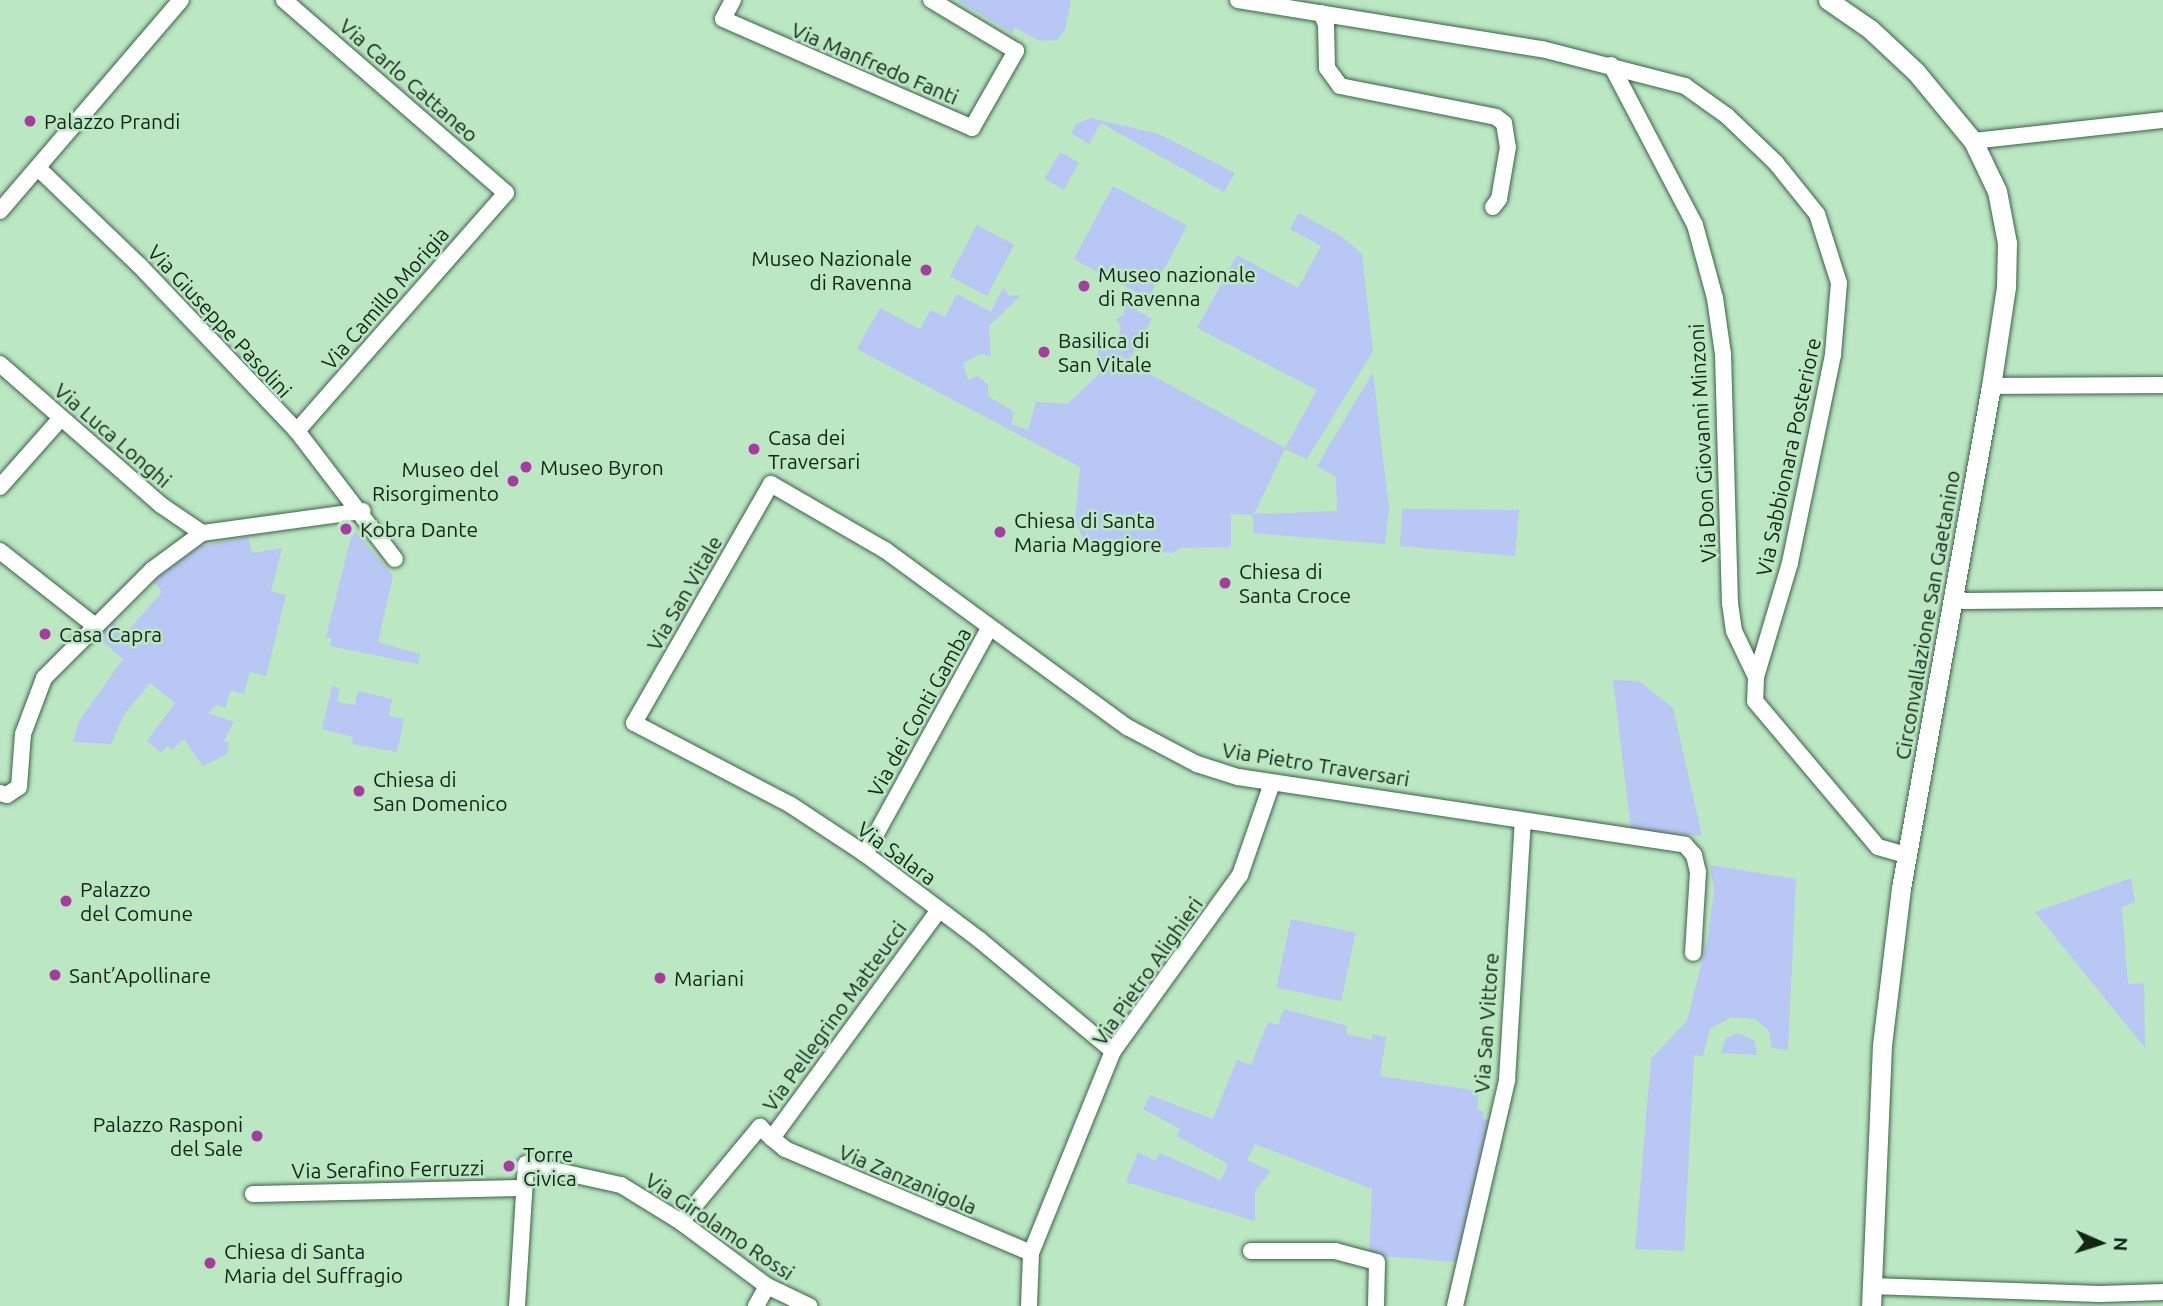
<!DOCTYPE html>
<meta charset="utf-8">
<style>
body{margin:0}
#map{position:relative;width:2163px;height:1306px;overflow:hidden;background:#bbe7c3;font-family:Ubuntu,sans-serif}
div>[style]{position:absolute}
.green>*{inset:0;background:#b8c7f3;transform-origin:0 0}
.roads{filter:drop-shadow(0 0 2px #3c6345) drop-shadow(0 0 2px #3c6345)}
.minor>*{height:16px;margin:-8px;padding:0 8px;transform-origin:8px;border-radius:8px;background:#fff}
.tertiary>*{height:19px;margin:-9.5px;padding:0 9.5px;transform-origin:9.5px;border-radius:9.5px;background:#fff}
.dots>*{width:19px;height:19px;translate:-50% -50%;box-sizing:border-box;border:4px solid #bbe7c3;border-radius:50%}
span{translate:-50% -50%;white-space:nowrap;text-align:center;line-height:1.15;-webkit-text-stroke:5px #bbe7c3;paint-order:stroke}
.street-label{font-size:21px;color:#142518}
.poi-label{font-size:21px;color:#142518}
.left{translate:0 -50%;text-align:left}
.right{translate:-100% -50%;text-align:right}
.north{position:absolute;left:2065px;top:1208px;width:70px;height:70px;-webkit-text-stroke:5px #bbe7c3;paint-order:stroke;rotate:93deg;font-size:19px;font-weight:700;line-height:28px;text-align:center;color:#142518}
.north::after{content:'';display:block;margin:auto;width:24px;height:32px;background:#142518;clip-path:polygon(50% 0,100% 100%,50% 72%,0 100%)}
</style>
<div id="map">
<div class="green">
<div style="clip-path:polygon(957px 0,1071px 0,1065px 30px,1057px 40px,1040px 41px,1015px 28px,1012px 33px)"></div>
<div style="clip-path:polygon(1090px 118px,1159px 134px,1235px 173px,1224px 192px,1101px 123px,1089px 144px,1071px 133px,1076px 124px)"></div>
<div style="left:1060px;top:152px;width:22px;height:31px;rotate:30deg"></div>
<div style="left:1113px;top:186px;width:84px;height:83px;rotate:28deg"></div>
<div style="clip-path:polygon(1299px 213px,1344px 238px,1362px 254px,1373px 351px,1307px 459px,1285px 449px,1254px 514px,1337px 511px,1336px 477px,1317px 466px,1373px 372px,1389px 509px,1385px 544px,1253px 533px,1253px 515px,1231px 514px,1231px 547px,1180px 548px,1172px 553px,1094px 547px,1084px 541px,1075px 520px,1080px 467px,857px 349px,880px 308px,920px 329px,931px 310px,945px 317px,957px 294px,991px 312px,1003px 287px,1009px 296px,1021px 295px,989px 326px,991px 356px,981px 354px,963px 363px,968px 380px,978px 376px,988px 385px,988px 396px,1013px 411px,1012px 424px,1028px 430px,1036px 402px,1068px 404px,1099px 374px,1097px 331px,1109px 339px,1118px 335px,1121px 327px,1116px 319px,1124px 315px,1124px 303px,1152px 319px,1128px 362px,1285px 448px,1317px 390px,1197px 328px,1237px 255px,1298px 288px,1321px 246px,1290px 229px)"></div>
<div style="left:977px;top:225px;width:42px;height:58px;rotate:28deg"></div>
<div style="clip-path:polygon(1402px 509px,1519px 510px,1515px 556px,1400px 546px)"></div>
<div style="clip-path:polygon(353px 529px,393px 576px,378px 642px,420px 654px,418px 664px,330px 646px,332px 639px,326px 637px)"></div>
<div style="clip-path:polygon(248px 537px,252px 553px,282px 548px,271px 591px,286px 595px,266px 676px,250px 672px,244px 694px,231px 690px,225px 708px,216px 705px,208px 713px,234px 722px,224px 741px,229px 743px,227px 754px,203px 766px,184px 739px,172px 750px,167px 746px,161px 753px,147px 741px,175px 703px,150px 683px,125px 713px,111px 744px,73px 742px,79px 721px,123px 659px,97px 637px,112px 621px,126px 633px,162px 592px,153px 581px,200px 546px)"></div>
<div style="clip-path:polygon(1613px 680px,1639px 681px,1673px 708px,1702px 836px,1631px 829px)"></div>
<div style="clip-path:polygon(332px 686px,340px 688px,337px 702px,355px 705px,358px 691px,392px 699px,389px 716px,404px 719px,397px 752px,352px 744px,353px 737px,322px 729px)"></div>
<div style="clip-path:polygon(1710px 865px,1796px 879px,1788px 1050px,1772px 1048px,1769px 1031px,1756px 1019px,1731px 1017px,1710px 1029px,1703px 1056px,1694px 1055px,1684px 1251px,1635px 1249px,1651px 1059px,1687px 1021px,1708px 937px,1714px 890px)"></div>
<div style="clip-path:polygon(2131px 878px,2135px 902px,2122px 907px,2128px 984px,2144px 983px,2145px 1048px,2035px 912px)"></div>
<div style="left:1291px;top:919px;width:66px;height:70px;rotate:12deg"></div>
<div style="clip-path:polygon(1284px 1009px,1347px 1026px,1346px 1034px,1371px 1040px,1373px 1034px,1386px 1037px,1380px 1076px,1479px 1091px,1477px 1110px,1484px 1111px,1483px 1119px,1492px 1121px,1457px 1262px,1369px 1255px,1372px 1189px,1255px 1144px,1247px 1160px,1271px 1171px,1255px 1191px,1255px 1221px,1126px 1182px,1138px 1152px,1155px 1161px,1160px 1153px,1221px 1180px,1228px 1164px,1177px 1136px,1180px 1129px,1143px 1109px,1150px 1095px,1213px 1119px,1237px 1060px,1251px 1065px,1268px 1022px,1278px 1025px)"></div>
<div style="clip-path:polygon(1738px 1033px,1755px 1041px,1757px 1055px,1721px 1053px,1726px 1038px)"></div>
</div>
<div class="roads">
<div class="minor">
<div style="left:284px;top:0;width:294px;rotate:41deg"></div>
<div style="left:506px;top:193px;width:317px;rotate:131.3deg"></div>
<div style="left:733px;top:0;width:21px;rotate:118deg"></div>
<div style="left:723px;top:19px;width:272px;rotate:23.6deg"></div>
<div style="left:972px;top:128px;width:89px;rotate:-60.3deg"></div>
<div style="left:1016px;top:51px;width:99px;rotate:-149deg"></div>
<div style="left:1238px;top:0;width:308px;rotate:9.2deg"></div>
<div style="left:1542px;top:49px;width:148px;rotate:14.5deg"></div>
<div style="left:1685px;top:86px;width:52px;rotate:35.5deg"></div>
<div style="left:1727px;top:116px;width:68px;rotate:43.8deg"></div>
<div style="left:1776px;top:163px;width:65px;rotate:51.2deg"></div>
<div style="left:1817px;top:214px;width:72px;rotate:72.3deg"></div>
<div style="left:1839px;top:283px;width:72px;rotate:94.8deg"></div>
<div style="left:1833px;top:355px;width:212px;rotate:101.7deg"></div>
<div style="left:1790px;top:563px;width:119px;rotate:106.6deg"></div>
<div style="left:1756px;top:677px;width:24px;rotate:92deg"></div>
<div style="left:1755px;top:701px;width:191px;rotate:49.9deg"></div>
<div style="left:1878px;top:847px;width:29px;rotate:16deg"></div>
<div style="left:1321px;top:13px;width:12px;rotate:66deg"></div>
<div style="left:1326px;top:24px;width:44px;rotate:88.7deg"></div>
<div style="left:1327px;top:68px;width:22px;rotate:54deg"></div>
<div style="left:1340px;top:86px;width:159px;rotate:11.2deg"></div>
<div style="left:1496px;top:117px;width:10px;rotate:37deg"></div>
<div style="left:1504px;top:123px;width:24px;rotate:81deg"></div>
<div style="left:1508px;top:147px;width:53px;rotate:99.8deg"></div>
<div style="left:1499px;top:199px;width:10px;rotate:127deg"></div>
<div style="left:1611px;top:65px;width:181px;rotate:62.3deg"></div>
<div style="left:1695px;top:225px;width:76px;rotate:74.7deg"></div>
<div style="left:1715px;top:298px;width:57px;rotate:81.9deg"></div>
<div style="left:1723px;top:354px;width:249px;rotate:88.4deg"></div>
<div style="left:1730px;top:603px;width:28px;rotate:82deg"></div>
<div style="left:1734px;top:631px;width:51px;rotate:64.4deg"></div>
<div style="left:1973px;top:141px;width:191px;rotate:-6.3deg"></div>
<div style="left:38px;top:168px;width:141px;rotate:43.9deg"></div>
<div style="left:140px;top:266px;width:228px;rotate:46.4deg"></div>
<div style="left:297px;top:431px;width:161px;rotate:52.6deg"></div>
<div style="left:0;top:211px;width:278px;rotate:-49.4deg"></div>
<div style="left:0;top:364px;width:214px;rotate:41.2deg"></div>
<div style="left:161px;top:505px;width:50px;rotate:34.3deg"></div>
<div style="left:1991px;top:386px;width:172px;rotate:-0.3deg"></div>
<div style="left:0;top:487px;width:92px;rotate:-48.5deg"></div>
<div style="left:0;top:551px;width:120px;rotate:38.2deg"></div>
<div style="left:1954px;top:596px;width:11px;rotate:27deg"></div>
<div style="left:1964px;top:601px;width:199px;rotate:-0.6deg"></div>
<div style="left:0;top:793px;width:7px;rotate:16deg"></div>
<div style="left:7px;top:795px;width:14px;rotate:-34deg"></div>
<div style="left:19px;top:787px;width:53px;rotate:-85.7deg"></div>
<div style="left:23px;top:734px;width:60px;rotate:-69.4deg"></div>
<div style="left:44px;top:678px;width:153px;rotate:-45deg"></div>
<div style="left:152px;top:570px;width:62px;rotate:-36.5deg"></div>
<div style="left:202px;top:533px;width:162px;rotate:-7.8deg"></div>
<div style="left:865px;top:854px;width:259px;rotate:-61.2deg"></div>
<div style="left:1113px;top:1051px;width:173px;rotate:-140.2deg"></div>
<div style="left:980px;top:940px;width:144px;rotate:-143.2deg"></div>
<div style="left:865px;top:854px;width:89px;rotate:-146.5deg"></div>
<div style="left:791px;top:805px;width:177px;rotate:-152.4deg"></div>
<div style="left:634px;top:723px;width:275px;rotate:-60.2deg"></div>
<div style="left:771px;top:484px;width:132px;rotate:30.1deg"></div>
<div style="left:885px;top:550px;width:300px;rotate:36.2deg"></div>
<div style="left:1127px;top:727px;width:79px;rotate:27.9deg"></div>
<div style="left:1197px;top:764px;width:43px;rotate:17.6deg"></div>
<div style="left:1238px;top:777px;width:452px;rotate:8.6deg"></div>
<div style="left:1685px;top:845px;width:13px;rotate:48deg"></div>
<div style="left:1694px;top:855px;width:17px;rotate:77deg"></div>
<div style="left:1698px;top:872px;width:81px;rotate:93.5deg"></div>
<div style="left:772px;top:1138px;width:17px;rotate:40deg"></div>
<div style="left:785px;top:1149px;width:267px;rotate:22.9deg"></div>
<div style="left:253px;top:1194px;width:270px;rotate:-1.3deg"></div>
<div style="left:681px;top:1222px;width:124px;rotate:-50.3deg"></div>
<div style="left:760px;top:1127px;width:16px;rotate:43deg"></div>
<div style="left:772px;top:1138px;width:283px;rotate:-53.8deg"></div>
<div style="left:1251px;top:1251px;width:84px"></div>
<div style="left:1335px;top:1251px;width:43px;rotate:14.7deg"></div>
<div style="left:1377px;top:1262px;width:44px;rotate:91.3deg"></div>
<div style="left:1871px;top:1286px;width:229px;rotate:2deg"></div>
<div style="left:2100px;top:1294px;width:63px;rotate:-1.8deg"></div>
<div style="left:517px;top:1306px;width:142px;rotate:-86.4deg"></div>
<div style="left:526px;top:1164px;width:97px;rotate:12.5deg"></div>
<div style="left:621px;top:1185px;width:70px;rotate:31.7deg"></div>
<div style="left:681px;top:1222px;width:107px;rotate:36.7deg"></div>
<div style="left:767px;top:1286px;width:47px;rotate:25.5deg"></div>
<div style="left:756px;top:1306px;width:23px;rotate:-61deg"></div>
<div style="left:1029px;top:1306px;width:53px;rotate:-87.8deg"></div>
<div style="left:1031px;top:1253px;width:218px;rotate:-67.9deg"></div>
<div style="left:1113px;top:1051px;width:217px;rotate:-54.2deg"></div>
<div style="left:1240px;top:875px;width:97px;rotate:-70.8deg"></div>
<div style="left:1455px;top:1306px;width:232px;rotate:-77deg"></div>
<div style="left:1507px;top:1080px;width:258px;rotate:-86.5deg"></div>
</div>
<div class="tertiary">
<div style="left:1828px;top:0;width:51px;rotate:34.6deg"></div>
<div style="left:1870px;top:29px;width:63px;rotate:43.1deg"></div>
<div style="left:1916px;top:72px;width:89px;rotate:50.4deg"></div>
<div style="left:1973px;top:141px;width:55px;rotate:64.4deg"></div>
<div style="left:1997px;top:191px;width:53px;rotate:79.1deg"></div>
<div style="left:2007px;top:243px;width:44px;rotate:91.3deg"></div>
<div style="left:2006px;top:287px;width:100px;rotate:98.6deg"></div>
<div style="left:1991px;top:386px;width:510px;rotate:100.16deg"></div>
<div style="left:1901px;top:888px;width:158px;rotate:96.9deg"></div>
<div style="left:1882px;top:1045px;width:261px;rotate:92.4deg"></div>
</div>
</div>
<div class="dots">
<div style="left:30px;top:121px;background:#a63c9e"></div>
<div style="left:926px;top:270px;background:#a63c9e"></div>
<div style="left:1084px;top:286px;background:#a63c9e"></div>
<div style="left:1044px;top:352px;background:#a63c9e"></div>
<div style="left:754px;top:449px;background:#a63c9e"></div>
<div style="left:526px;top:467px;background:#a63c9e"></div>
<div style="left:513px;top:481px;background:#a63c9e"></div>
<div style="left:346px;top:529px;background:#a63c9e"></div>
<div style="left:1000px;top:532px;background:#a63c9e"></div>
<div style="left:1225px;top:583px;background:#a63c9e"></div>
<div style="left:45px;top:634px;background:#a63c9e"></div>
<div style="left:359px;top:791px;background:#a63c9e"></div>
<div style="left:66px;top:901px;background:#a63c9e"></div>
<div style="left:55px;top:975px;background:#a63c9e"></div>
<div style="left:660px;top:978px;background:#a63c9e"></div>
<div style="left:257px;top:1136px;background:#a63c9e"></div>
<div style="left:509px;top:1166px;background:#a63c9e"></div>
<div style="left:210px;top:1263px;background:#a63c9e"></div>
</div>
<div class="street-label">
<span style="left:875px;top:63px;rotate:23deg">Via Manfredo Fanti</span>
<span style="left:409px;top:80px;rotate:41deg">Via Carlo Cattaneo</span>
<span style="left:385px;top:298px;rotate:-49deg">Via Camillo Morigia</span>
<span style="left:220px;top:321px;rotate:47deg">Via Giuseppe Pasolini</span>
<span style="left:113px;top:435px;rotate:41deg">Via Luca Longhi</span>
<span style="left:1702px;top:443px;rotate:-93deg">Via Don Giovanni Minzoni</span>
<span style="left:1788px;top:457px;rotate:-78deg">Via Sabbionara Posteriore</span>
<span style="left:684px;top:593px;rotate:-60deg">Via San Vitale</span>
<span style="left:1927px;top:615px;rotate:-80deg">Circonvallazione San Gaetanino</span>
<span style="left:919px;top:712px;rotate:-61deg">Via dei Conti Gamba</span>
<span style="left:1316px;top:764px;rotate:9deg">Via Pietro Traversari</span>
<span style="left:897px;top:853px;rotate:36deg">Via Salara</span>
<span style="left:1147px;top:971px;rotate:-55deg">Via Pietro Alighieri</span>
<span style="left:834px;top:1016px;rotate:-54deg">Via Pellegrino Matteucci</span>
<span style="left:1486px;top:1023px;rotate:-86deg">Via San Vittore</span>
<span style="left:388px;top:1169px;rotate:-1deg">Via Serafino Ferruzzi</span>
<span style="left:908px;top:1179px;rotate:23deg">Via Zanzanigola</span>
<span style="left:720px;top:1226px;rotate:34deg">Via Girolamo Rossi</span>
</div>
<div class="poi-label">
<span class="left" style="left:44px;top:121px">Palazzo Prandi</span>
<span class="right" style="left:912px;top:270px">Museo Nazionale<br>di Ravenna</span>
<span class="left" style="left:1098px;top:286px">Museo nazionale<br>di Ravenna</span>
<span class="left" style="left:1058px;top:352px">Basilica di<br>San Vitale</span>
<span class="left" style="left:768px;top:449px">Casa dei<br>Traversari</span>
<span class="left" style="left:540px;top:467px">Museo Byron</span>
<span class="right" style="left:499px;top:481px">Museo del<br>Risorgimento</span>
<span class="left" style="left:1014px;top:532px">Chiesa di Santa<br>Maria Maggiore</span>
<span class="left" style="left:360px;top:529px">Kobra Dante</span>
<span class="left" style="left:1239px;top:583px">Chiesa di<br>Santa Croce</span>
<span class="left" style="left:59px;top:634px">Casa Capra</span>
<span class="left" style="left:373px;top:791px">Chiesa di<br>San Domenico</span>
<span class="left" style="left:80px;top:901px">Palazzo<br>del Comune</span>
<span class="left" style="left:69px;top:975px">Sant’Apollinare</span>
<span class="left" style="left:674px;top:978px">Mariani</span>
<span class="right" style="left:243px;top:1136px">Palazzo Rasponi<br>del Sale</span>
<span class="left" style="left:523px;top:1166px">Torre<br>Civica</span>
<span class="left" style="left:224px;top:1263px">Chiesa di Santa<br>Maria del Suffragio</span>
</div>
<div class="north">N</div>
</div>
